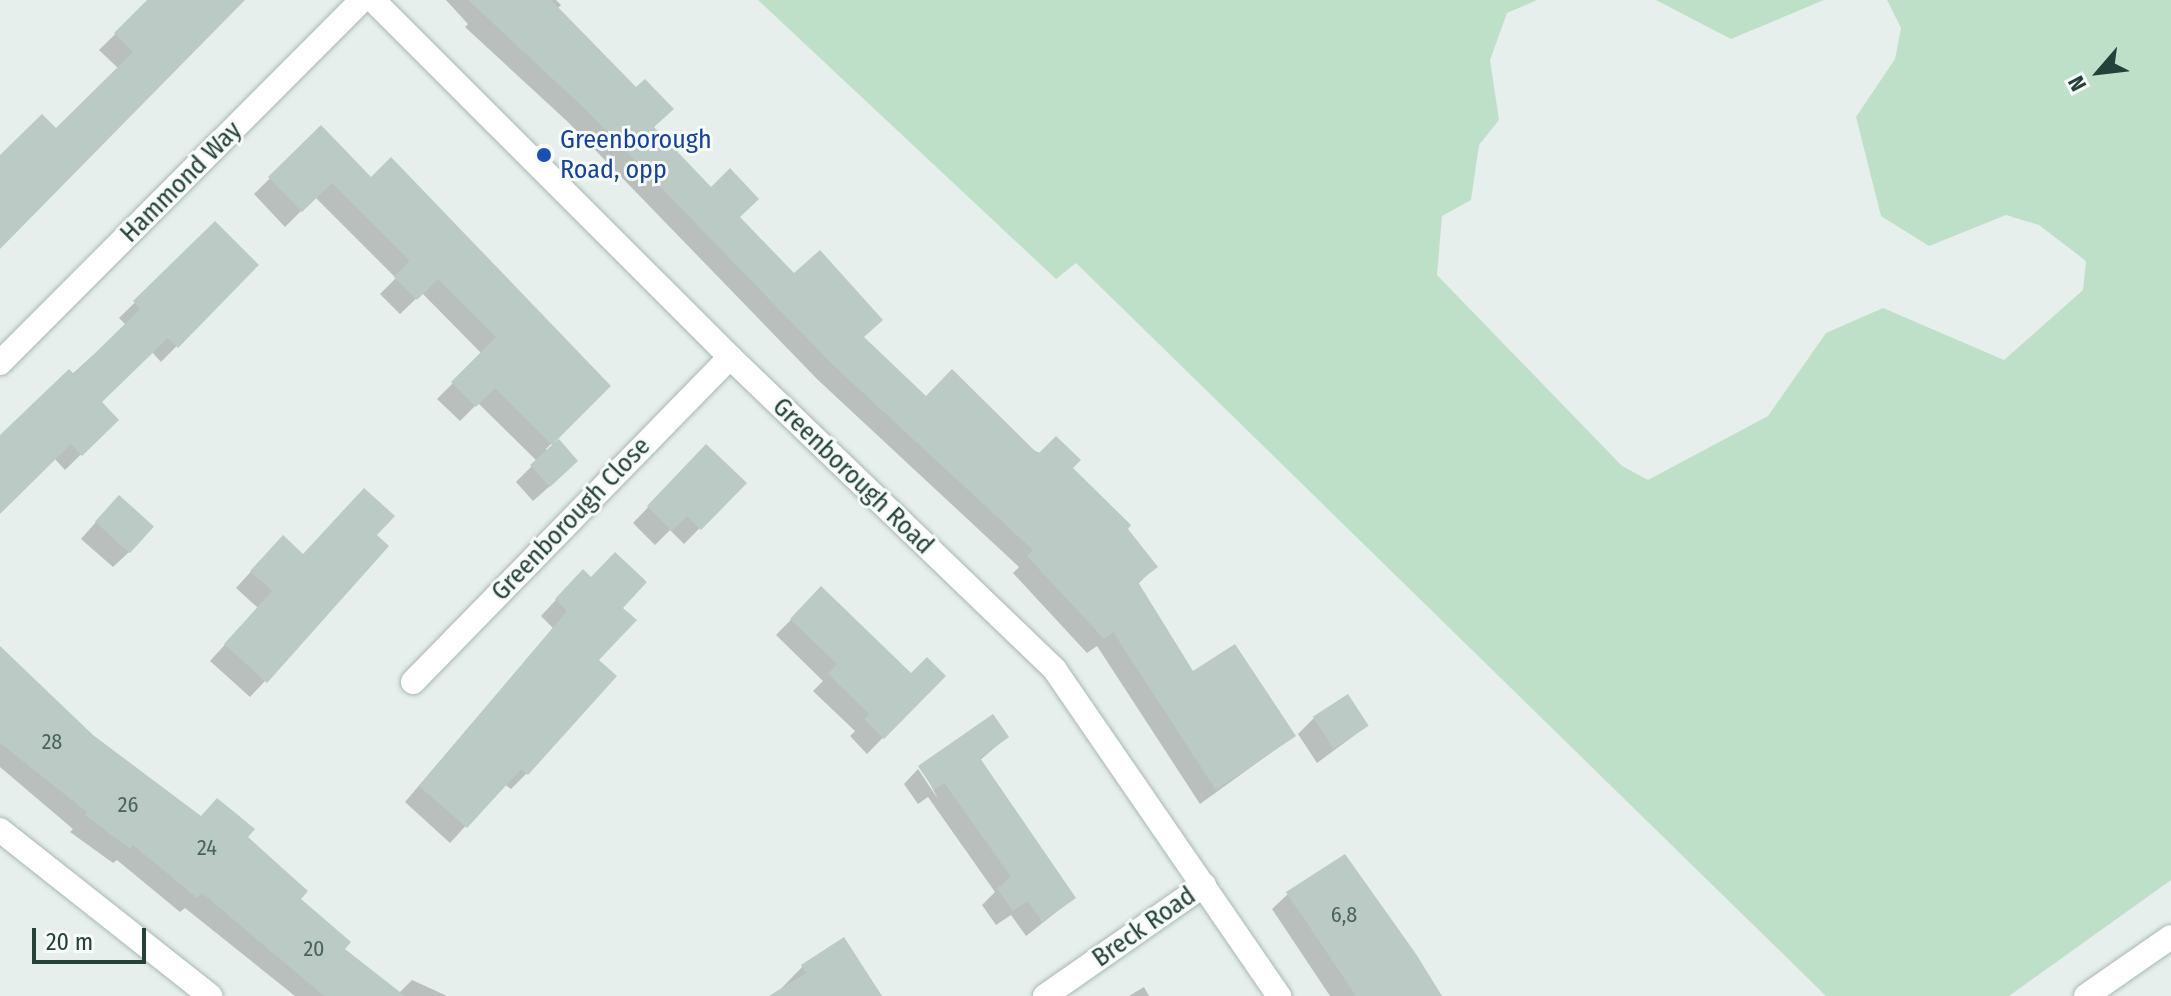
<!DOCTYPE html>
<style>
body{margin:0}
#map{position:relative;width:2171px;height:996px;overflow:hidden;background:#e6efeb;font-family:"Fira Sans Condensed",sans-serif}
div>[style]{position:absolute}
.green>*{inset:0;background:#bfe0c8}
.shadow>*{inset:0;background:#0003}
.building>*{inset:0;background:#bbcac4;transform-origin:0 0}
.roads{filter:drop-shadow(0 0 2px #a8b8b2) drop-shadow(0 0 2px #a8b8b2)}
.minor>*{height:24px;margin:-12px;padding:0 12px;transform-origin:12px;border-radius:12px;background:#fff}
.tertiary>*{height:24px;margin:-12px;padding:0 12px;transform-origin:12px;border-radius:12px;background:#fff}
.dots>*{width:22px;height:22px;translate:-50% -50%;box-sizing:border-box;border:4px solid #f7fbf9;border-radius:50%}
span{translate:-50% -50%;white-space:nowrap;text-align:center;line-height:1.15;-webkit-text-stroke:6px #f7fbf9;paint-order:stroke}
.number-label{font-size:22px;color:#4a645c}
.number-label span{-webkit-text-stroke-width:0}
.transit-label{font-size:26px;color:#164399}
.left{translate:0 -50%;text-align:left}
.street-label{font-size:26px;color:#24423a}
.north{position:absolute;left:2059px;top:32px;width:80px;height:80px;-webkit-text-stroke:6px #f7fbf9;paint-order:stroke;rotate:242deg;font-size:22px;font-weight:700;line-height:32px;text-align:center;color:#24423a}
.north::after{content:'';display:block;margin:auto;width:28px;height:36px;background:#24423a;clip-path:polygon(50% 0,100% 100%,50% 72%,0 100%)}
.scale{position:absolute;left:32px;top:928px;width:114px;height:36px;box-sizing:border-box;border:4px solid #24423a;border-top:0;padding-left:10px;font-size:24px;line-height:28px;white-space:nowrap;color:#24423a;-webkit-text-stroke:6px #f7fbf9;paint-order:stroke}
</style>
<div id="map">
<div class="green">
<div style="clip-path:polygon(758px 0,1537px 0,1507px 13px,1490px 60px,1499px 120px,1479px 145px,1471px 200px,1442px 216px,1437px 275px,1622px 466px,1648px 480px,1768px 416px,1826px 333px,1883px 308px,2004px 360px,2083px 290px,2086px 261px,2039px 225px,2006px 215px,1929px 246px,1881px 216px,1856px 117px,1895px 59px,1901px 28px,1887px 0,2171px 0,2171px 880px,2009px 996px,1826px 996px,1076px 263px,1056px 279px)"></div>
<div style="clip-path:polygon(1656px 0,1824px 0,1731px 39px)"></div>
</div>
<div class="shadow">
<div style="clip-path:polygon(150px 0,242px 0,0 246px,0 158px,56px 131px,119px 69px,99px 50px)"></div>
<div style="clip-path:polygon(446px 0,556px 0,561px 5px,557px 9px,652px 127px,794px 276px,926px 399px,1071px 468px,1155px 567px,1138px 584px,1193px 674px,1294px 736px,1200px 804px,1097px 646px,1087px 653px,1013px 573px,1019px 567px,818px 380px,569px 123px,465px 27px,468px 24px)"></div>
<div style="clip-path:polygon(321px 128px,371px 180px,608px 386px,546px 449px,560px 477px,533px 501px,516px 482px,537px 461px,478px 403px,460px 421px,437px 399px,482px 354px,422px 293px,400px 314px,380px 294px,396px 278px,315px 197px,285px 227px,254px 194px)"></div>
<div style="clip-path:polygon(215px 224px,256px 265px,161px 362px,152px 352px,99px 403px,116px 420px,65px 470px,54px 458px,0 511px,0 440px,126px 325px,119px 318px)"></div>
<div style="clip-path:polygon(706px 447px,744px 483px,684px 544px,670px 530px,655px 545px,633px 523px)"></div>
<div style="clip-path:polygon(104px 513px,129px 552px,113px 567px,81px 539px)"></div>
<div style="clip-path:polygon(267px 554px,303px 556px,265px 681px,250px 697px,210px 661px,258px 608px,236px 588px)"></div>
<div style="clip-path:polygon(567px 588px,620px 608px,596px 660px,614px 676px,526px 774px,511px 789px,504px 784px,450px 843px,405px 802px,553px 628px,541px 616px)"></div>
<div style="clip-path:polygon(821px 589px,911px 676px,943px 676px,867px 754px,850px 736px,855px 731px,813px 691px,823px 681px,776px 635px)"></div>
<div style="clip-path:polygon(0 653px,92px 737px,200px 818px,246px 837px,342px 949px,399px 993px,412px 980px,447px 996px,295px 996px,185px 908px,180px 912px,117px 860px,113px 863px,70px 832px,73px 829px,0 767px)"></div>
<div style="clip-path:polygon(1314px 718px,1367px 726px,1317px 763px,1298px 734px)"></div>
<div style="clip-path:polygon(1007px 737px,979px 761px,1074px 898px,1026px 936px,1011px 915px,996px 925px,982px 905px,995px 892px,928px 797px,918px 804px,904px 784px,918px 769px,938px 799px,922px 768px)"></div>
<div style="clip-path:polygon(1288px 894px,1431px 996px,1330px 996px,1272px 909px)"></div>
<div style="clip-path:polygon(843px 940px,880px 996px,774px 996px,802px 967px)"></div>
<div style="clip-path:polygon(1144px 987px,1149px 996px,1129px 996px)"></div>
</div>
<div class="building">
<div style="clip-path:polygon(147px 0,245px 0,0 249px,0 155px,42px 114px,56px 128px,133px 52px,114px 33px)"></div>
<div style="clip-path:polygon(468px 0,551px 0,636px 87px,645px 79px,674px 109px,654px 127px,711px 187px,730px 168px,759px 199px,740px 217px,794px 273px,820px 250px,883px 320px,864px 337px,926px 396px,952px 369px,1038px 454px,1056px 436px,1081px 460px,1073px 468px,1131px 525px,1128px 529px,1158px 567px,1138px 582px,1193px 671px,1235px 644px,1296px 736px,1216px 790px,1113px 632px,1104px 639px,1027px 556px,1033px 550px,833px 365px,584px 108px)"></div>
<div style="clip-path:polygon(321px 125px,371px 177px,391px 157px,611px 386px,554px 443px,559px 439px,578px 461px,550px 487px,530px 465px,552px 445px,495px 388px,476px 407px,451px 382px,496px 337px,438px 279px,417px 300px,394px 277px,410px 261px,332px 183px,302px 212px,268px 177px)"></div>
<div style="clip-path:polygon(215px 221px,259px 265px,178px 348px,168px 338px,102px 402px,119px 420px,82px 456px,71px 444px,0 514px,0 435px,69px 369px,74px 374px,140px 309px,133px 301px)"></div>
<div style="clip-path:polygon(706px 444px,747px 483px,701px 530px,687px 516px,672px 531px,647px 506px)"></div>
<div style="clip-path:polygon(364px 488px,395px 516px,377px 535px,389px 546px,267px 683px,224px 644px,272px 591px,250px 571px,283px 535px,303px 554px)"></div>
<div style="left:119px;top:495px;width:47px;height:36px;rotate:42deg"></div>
<div style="clip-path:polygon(615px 552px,647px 582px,623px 608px,637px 620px,599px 660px,617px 676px,528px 775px,521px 769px,467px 828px,419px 786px,567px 611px,555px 599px,583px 569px,591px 577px)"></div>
<div style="clip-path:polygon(821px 586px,911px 673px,927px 657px,946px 676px,884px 739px,864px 719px,869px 714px,828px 674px,837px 664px,790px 619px)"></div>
<div style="clip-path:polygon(0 646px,93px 735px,201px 816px,217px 798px,255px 829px,248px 837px,308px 891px,301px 899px,351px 942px,345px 949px,405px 996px,324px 996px,202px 893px,197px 898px,133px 845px,130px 849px,85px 815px,87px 812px,0 743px)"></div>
<div style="left:1348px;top:694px;width:38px;height:42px;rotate:57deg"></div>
<div style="clip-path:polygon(993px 714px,1009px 737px,980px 758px,1076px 898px,1042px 922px,1028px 901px,1013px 911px,997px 888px,1011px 877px,944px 783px,934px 790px,918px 766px)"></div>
<div style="clip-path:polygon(1345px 854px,1416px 954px,1442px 996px,1356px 996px,1286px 892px)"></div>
<div style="clip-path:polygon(844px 937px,882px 996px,769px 996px,806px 973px,801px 965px)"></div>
</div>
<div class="roads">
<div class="minor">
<div style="left:373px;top:0;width:505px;rotate:45deg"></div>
<div style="left:730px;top:357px;width:451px;rotate:43.9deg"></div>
<div style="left:1055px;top:670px;width:396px;rotate:55.5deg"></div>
<div style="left:0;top:363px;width:513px;rotate:-45.08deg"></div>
<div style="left:413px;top:682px;width:454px;rotate:-45.7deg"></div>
<div style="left:0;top:830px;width:268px;rotate:38.3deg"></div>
<div style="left:1045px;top:996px;width:194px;rotate:-34.9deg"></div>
</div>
<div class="tertiary">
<div style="left:2086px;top:996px;width:103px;rotate:-34.8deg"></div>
</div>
</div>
<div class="dots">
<div style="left:544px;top:155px;background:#1a4fb4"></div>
</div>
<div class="number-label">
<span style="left:52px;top:742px">28</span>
<span style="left:128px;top:805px">26</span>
<span style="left:207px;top:848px">24</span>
<span style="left:1344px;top:915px">6,8</span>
<span style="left:314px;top:949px">20</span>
</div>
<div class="transit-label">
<span class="left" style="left:560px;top:155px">Greenborough<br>Road, opp</span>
</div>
<div class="street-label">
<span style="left:181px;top:182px;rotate:-45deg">Hammond Way</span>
<span style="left:853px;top:476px;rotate:44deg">Greenborough Road</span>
<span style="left:571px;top:519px;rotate:-46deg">Greenborough Close</span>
<span style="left:1144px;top:927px;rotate:-35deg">Breck Road</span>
</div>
<div class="north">N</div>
<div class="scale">20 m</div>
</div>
